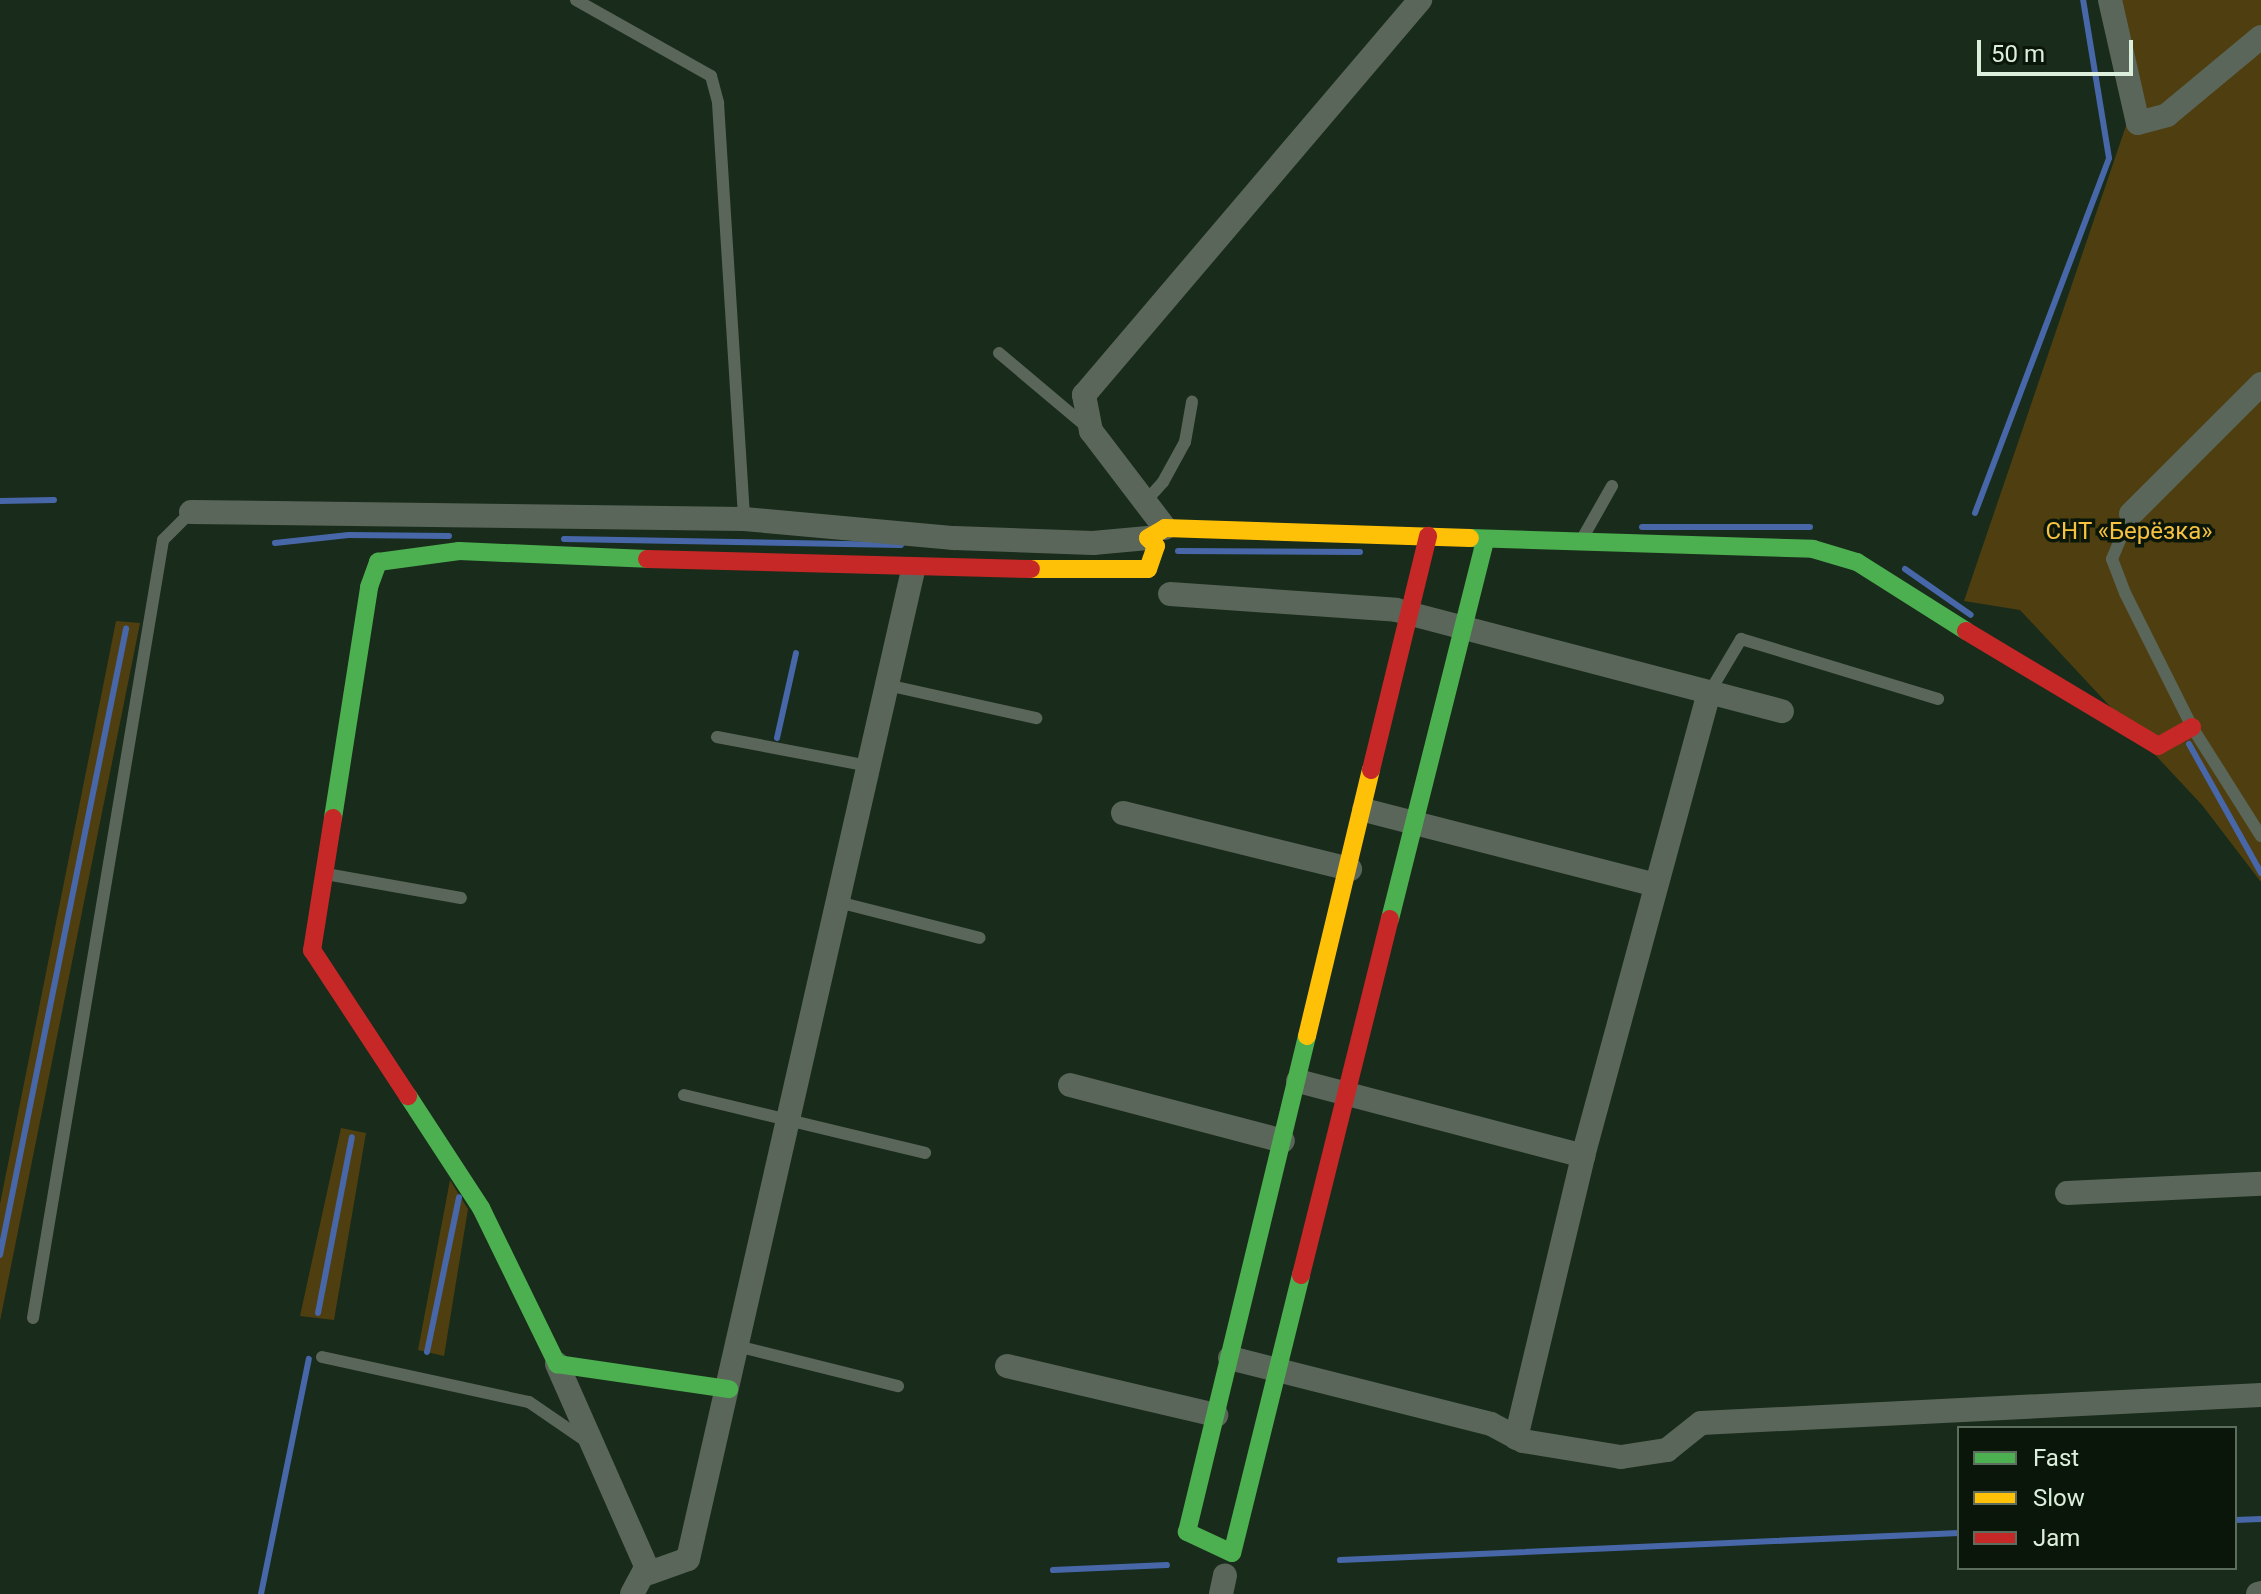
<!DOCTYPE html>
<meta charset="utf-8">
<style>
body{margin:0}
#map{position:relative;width:2261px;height:1594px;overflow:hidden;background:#192b1a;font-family:Roboto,sans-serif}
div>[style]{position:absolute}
.green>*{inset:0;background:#4f3f10}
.stream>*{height:6px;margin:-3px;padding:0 3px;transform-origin:3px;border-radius:3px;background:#4767a9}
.lane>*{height:12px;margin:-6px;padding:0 6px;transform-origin:6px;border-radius:6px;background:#5a665a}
.street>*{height:24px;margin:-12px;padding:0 12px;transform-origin:12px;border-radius:12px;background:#5a665a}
.fast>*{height:18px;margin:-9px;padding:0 9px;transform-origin:9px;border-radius:9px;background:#4caf50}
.slow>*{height:18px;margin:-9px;padding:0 9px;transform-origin:9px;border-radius:9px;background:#ffc107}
.jam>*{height:18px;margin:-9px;padding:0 9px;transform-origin:9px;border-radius:9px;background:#c62828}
span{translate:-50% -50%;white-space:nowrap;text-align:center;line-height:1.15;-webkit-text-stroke:7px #091609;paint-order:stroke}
.park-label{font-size:24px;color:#f8c140}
.legend{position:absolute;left:1957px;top:1426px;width:280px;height:144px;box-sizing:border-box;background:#091609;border:2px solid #5d6d5d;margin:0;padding:10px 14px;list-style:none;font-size:24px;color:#dcefdc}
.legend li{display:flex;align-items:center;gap:16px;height:40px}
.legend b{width:40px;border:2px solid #5d6d5d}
.scale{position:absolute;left:1977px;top:40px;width:156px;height:36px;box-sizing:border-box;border:4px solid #dcefdc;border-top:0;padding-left:10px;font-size:24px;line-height:28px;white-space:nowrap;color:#dcefdc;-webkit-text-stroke:6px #091609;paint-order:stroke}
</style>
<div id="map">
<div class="green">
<div style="clip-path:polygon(2100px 0,2261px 0,2261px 882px,2202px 805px,2020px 610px,1964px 601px,2130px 114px)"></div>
<div style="clip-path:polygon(116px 621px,140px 623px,0 1321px,0 1204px)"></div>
<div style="clip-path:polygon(341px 1128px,366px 1133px,334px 1320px,300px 1316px)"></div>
<div style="clip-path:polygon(450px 1180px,468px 1209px,444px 1356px,418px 1350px)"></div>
</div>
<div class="stream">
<div style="left:0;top:501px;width:54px;rotate:-1.1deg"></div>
<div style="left:1975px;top:513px;width:379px;rotate:-69.3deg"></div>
<div style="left:2109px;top:158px;width:160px;rotate:-99.3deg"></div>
<div style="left:1642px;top:527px;width:168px"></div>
<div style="left:564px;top:539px;width:337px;rotate:1deg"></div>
<div style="left:275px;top:543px;width:74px;rotate:-6.2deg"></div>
<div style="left:349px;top:535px;width:100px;rotate:0.6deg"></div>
<div style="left:1178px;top:551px;width:182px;rotate:0.3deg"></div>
<div style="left:1905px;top:569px;width:80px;rotate:34.9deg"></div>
<div style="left:777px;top:738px;width:87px;rotate:-77.4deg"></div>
<div style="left:2189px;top:744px;width:148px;rotate:60.8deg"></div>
<div style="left:0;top:1255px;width:639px;rotate:-78.62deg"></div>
<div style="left:318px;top:1313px;width:179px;rotate:-79.1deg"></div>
<div style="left:427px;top:1352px;width:158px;rotate:-78.3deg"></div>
<div style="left:2235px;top:1520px;width:26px;rotate:-2deg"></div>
<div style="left:1340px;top:1560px;width:620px;rotate:-2.5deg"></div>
<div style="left:1053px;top:1570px;width:114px;rotate:-2.5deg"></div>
<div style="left:261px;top:1594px;width:240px;rotate:-78.5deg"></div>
</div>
<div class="lane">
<div style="left:576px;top:0;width:155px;rotate:29.4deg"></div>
<div style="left:711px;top:76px;width:28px;rotate:75deg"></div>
<div style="left:718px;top:103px;width:417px;rotate:86.4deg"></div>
<div style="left:999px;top:353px;width:116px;rotate:40.1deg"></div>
<div style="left:1145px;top:502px;width:27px;rotate:-48deg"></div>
<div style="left:1163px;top:482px;width:46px;rotate:-61.2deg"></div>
<div style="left:1185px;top:442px;width:41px;rotate:-80.1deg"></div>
<div style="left:2131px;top:514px;width:49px;rotate:112.9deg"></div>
<div style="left:2112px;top:559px;width:36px;rotate:69deg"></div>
<div style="left:2125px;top:593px;width:150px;rotate:63.4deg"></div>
<div style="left:2192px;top:727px;width:129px;rotate:57.7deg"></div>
<div style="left:1582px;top:539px;width:61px;rotate:-60.5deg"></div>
<div style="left:887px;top:685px;width:153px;rotate:12.5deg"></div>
<div style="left:1709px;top:693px;width:63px;rotate:-59.3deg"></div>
<div style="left:1741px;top:639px;width:206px;rotate:16.9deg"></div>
<div style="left:717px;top:737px;width:155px;rotate:10.8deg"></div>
<div style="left:326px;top:874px;width:137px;rotate:10.1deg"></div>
<div style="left:838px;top:902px;width:146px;rotate:14.2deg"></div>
<div style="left:684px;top:1095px;width:248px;rotate:13.5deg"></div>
<div style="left:33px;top:1318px;width:789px;rotate:-80.51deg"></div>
<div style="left:163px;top:540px;width:40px;rotate:-45deg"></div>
<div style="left:737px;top:1346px;width:166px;rotate:14deg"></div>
<div style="left:322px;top:1357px;width:212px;rotate:12.3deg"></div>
<div style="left:529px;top:1402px;width:69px;rotate:34.4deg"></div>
</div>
<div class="street">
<div style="left:2110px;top:0;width:126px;rotate:77.2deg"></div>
<div style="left:2138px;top:123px;width:30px;rotate:-15deg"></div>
<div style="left:2167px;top:115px;width:122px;rotate:-39.7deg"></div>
<div style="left:191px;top:512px;width:553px;rotate:0.73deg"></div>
<div style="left:744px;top:519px;width:211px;rotate:5.2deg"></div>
<div style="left:954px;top:538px;width:139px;rotate:2.1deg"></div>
<div style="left:1093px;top:543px;width:55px;rotate:-5.2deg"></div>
<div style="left:2131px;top:514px;width:184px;rotate:-45deg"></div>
<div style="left:1165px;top:528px;width:122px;rotate:-127.3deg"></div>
<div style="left:1091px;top:431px;width:37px;rotate:-101deg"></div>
<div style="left:1084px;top:395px;width:519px;rotate:-49.61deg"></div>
<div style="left:1170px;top:594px;width:227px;rotate:4deg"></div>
<div style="left:1396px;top:610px;width:399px;rotate:14.7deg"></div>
<div style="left:1364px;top:810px;width:301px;rotate:14.4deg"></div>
<div style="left:1123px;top:813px;width:234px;rotate:13.9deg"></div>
<div style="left:1298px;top:1081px;width:295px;rotate:14.7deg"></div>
<div style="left:1070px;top:1085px;width:220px;rotate:14.7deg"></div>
<div style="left:2067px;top:1193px;width:194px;rotate:-2.7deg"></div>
<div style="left:1230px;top:1358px;width:269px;rotate:14.2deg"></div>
<div style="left:1491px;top:1424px;width:36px;rotate:28deg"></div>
<div style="left:1523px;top:1441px;width:99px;rotate:9.3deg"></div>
<div style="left:1621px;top:1457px;width:47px;rotate:-8.7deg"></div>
<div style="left:1667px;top:1450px;width:43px;rotate:-38.5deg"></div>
<div style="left:1701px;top:1423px;width:561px;rotate:-2.86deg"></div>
<div style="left:557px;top:1364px;width:228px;rotate:66.2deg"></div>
<div style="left:649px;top:1573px;width:41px;rotate:-19.7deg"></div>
<div style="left:688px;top:1559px;width:1014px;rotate:-77.18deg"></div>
<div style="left:1007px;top:1366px;width:215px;rotate:13.2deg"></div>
<div style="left:1516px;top:1438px;width:290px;rotate:-76.6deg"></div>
<div style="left:1583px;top:1156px;width:480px;rotate:-74.8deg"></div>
<div style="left:632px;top:1594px;width:30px;rotate:-62deg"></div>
<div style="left:1221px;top:1594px;width:19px;rotate:-78deg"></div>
<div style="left:2258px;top:1594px;width:3px;rotate:-18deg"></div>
</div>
<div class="fast">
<div style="left:1470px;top:538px;width:343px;rotate:1.8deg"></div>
<div style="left:1813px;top:549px;width:46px;rotate:16.5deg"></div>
<div style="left:1857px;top:562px;width:129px;rotate:32.3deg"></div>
<div style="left:333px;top:818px;width:234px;rotate:-81.1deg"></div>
<div style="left:369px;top:587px;width:27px;rotate:-70deg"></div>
<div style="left:378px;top:562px;width:82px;rotate:-7.7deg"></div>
<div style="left:459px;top:551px;width:188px;rotate:2.4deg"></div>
<div style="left:1390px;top:919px;width:390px;rotate:-75.9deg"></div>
<div style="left:408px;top:1096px;width:134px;rotate:56.9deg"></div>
<div style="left:481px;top:1208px;width:174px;rotate:64deg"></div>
<div style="left:557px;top:1364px;width:174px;rotate:8.3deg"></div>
<div style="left:1301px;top:1275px;width:286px;rotate:103.9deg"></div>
<div style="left:1232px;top:1553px;width:50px;rotate:-155deg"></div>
<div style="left:1187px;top:1532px;width:510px;rotate:-76.4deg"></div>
</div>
<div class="slow">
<div style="left:1031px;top:569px;width:117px"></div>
<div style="left:1148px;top:569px;width:24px;rotate:-71deg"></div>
<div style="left:1156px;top:546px;width:11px;rotate:-135deg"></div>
<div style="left:1148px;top:538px;width:20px;rotate:-30deg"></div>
<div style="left:1165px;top:528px;width:305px;rotate:1.9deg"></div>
<div style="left:1307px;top:1036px;width:274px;rotate:-76.5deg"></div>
</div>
<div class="jam">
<div style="left:647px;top:559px;width:384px;rotate:1.5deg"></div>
<div style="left:1966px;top:631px;width:224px;rotate:30.9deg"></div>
<div style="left:2158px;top:746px;width:39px;rotate:-29deg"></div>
<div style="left:1371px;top:770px;width:241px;rotate:-76.3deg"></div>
<div style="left:333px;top:818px;width:134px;rotate:99deg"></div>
<div style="left:312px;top:950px;width:175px;rotate:56.7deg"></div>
<div style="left:1301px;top:1275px;width:367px;rotate:-76deg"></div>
</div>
<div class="park-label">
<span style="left:2129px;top:532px">СНТ «Берёзка»</span>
</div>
<ul class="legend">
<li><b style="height:10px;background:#4caf50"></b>Fast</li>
<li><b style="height:10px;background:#ffc107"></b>Slow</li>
<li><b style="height:10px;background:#c62828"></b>Jam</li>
</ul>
<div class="scale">50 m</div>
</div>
